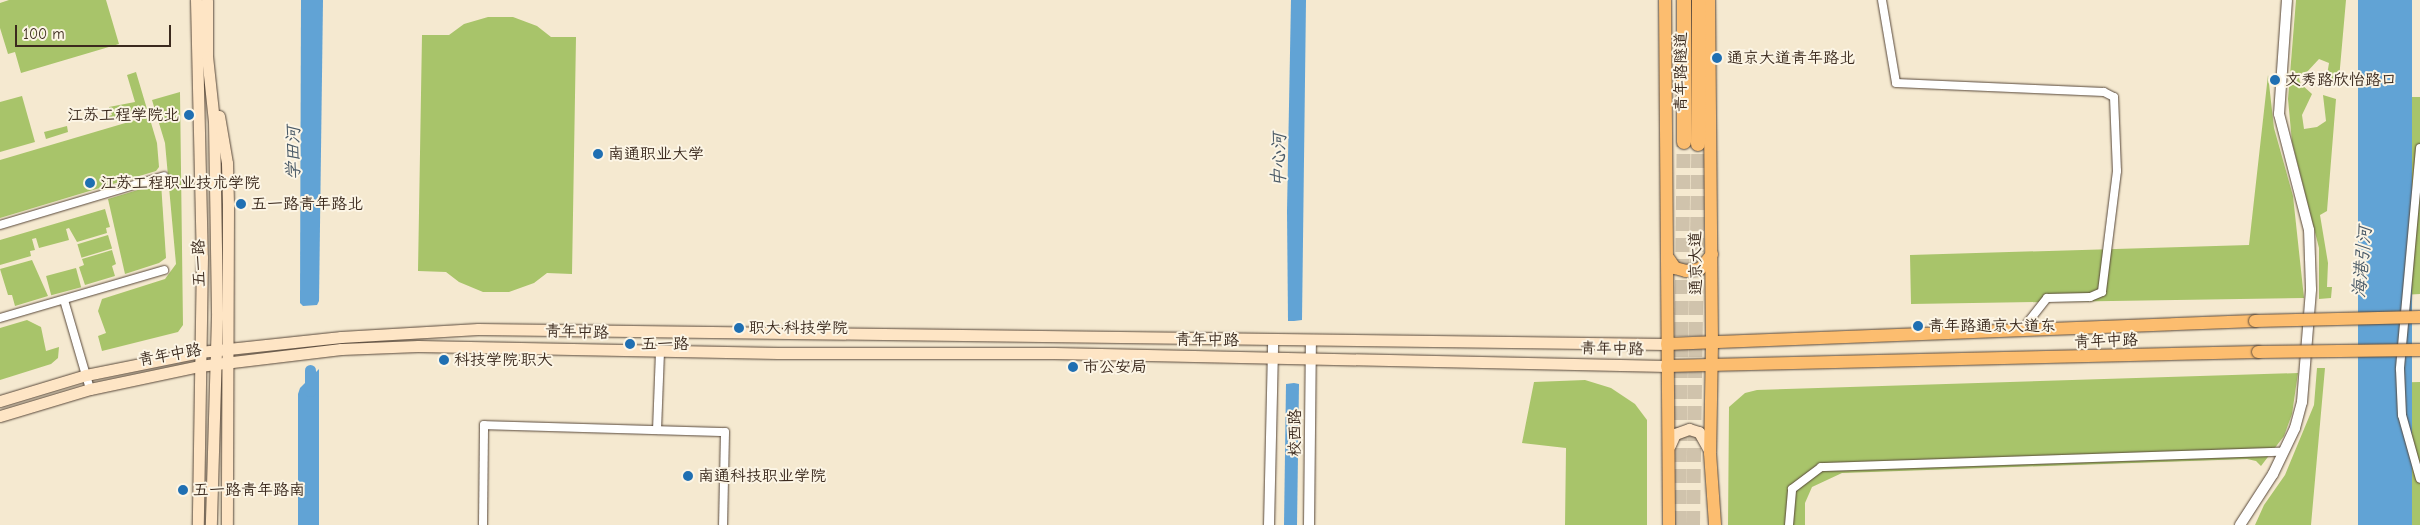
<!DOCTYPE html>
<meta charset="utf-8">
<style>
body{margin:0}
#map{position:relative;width:2420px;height:525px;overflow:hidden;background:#f5e9d0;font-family:"Comic Neue","LXGW WenKai TC",sans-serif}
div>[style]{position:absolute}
.green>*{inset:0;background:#a8c46a;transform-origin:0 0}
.water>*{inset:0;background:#61a3d5;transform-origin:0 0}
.canal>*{height:11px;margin:-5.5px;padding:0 5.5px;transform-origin:5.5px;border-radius:5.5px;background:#61a3d5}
.trunk-tunnel>*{height:14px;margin-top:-7px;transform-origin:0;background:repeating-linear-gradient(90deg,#d0c3ac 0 14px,transparent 0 21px)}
.roads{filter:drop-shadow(0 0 1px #574739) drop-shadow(0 0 1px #574739)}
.minor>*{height:8px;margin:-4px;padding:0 4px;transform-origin:4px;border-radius:4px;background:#fff}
.tertiary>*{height:10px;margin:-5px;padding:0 5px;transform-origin:5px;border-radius:5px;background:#fff}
.secondary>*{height:11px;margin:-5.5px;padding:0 5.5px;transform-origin:5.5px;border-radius:5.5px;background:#fee5c5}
.primary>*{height:12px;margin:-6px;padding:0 6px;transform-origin:6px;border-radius:6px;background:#fcbd6f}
.trunk>*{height:14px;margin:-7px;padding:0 7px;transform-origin:7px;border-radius:7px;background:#fcbd6f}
.bridges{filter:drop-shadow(0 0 1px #574739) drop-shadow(0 0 1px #574739)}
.primary-bridge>*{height:12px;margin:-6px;padding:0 6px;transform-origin:6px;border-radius:6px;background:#fcbd6f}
.dots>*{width:14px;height:14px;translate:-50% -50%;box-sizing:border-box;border:2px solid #fcf5e5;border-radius:50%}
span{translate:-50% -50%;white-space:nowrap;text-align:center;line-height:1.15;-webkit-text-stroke:4px #fcf5e5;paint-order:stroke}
.poi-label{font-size:16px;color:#3b2a1e}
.left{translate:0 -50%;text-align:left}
.right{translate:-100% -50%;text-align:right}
.street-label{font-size:16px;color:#3b2a1e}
.water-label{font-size:18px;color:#4a5a67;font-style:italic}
.scale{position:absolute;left:15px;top:25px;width:156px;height:22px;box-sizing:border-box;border:2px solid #3b2a1e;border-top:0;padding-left:6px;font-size:15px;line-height:18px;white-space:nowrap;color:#3b2a1e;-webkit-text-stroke:4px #fcf5e5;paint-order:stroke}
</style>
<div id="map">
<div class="green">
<div style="clip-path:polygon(9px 0,106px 0,119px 44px,21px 73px,15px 52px,8px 54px,0 28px,0 3px)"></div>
<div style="clip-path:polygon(2296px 0,2346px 0,2339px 79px,2325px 85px,2322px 75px,2327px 75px,2329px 63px,2319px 59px,2306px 73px,2297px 74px,2301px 84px,2312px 94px,2302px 115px,2304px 129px,2317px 127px,2326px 121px,2323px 95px,2336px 99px,2327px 211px,2320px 215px,2328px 263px,2327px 287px,2332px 287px,2331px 298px,2319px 299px,2319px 248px,2292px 142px,2288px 99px)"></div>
<div style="clip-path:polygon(488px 17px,513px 17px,537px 26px,551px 37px,576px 37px,572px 274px,547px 273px,534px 283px,509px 292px,483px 292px,459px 282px,446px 272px,418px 271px,422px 35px,449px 35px,464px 24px)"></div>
<div style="clip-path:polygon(136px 72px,147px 109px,104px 122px,103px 118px,112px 115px,109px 107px,135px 102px,127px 75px)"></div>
<div style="clip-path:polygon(2268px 75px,2274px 128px,2293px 196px,2304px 298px,1911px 304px,1910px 255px,2249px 245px)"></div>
<div style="clip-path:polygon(180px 92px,183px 325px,178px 332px,102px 351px,98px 336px,106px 333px,98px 311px,102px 299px,165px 279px,176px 264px,165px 143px,152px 100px)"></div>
<div style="clip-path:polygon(22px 96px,35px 142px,0 152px,0 102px)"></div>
<div style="clip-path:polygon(2403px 97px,2420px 97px,2420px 294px,2384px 296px)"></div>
<div style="clip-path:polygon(149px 116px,157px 143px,159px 167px,156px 171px,0 218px,0 160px)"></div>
<div style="clip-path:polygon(67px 126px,68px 132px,46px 139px,44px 132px)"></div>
<div style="clip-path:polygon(161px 183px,166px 258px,159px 263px,125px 274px,108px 199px)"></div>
<div style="clip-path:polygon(105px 209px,110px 227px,106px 228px,107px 233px,77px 242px,69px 228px,66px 229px,69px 240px,39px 248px,36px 238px,32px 239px,35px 250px,30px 251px,31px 256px,0 265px,0 240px)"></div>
<div style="left:108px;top:235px;width:14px;height:32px;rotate:73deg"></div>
<div style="clip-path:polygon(112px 250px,116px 264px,112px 266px,115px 276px,85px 285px,79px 267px,84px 265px,82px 259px)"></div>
<div style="clip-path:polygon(32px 260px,48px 296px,15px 306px,12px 295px,8px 295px,0 269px)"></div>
<div style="left:76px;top:268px;width:20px;height:31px;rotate:75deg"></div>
<div style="clip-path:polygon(27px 320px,41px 327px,46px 351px,59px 347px,58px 358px,51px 364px,0 380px,0 328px)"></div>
<div style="clip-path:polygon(2317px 368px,2325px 368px,2311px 525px,2255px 525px,2264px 505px,2285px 475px,2314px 405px)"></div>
<div style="clip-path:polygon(2298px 373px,2292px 414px,2284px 436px,2261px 466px,2256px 461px,2247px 459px,1842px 473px,1812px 487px,1805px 503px,1805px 525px,1728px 525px,1729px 407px,1745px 393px,1757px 390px)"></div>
<div style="clip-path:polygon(1585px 380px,1611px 388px,1635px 404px,1647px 420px,1647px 525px,1565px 525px,1566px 448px,1522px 443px,1534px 382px)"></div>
<div style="clip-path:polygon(2420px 382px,2420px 525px,2363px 525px,2376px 383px)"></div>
</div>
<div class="water">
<div style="clip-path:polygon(301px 0,323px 0,319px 301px,317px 305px,303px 306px,300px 303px)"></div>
<div style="clip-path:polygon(1291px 0,1306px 0,1302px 320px,1294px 321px,1288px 321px,1287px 211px)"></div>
<div style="left:2358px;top:0;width:54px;height:527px"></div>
<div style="clip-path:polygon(319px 369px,319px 525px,298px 525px,298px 394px,300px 388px)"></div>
<div style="clip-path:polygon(1294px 383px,1299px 384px,1297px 525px,1284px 525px,1286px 384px)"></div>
</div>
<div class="canal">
<div style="left:310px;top:391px;width:21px;rotate:-90deg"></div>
</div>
<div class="trunk-tunnel">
<div style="left:1679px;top:525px;width:383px;rotate:-89.3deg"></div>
<div style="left:1693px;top:525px;width:381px;rotate:-89.2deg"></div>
</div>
<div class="roads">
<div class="minor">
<div style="left:1882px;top:0;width:84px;rotate:80.4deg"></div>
<div style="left:1896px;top:83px;width:208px;rotate:2.5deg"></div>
<div style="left:2104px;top:92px;width:11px;rotate:27deg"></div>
<div style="left:2114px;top:97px;width:74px;rotate:87.7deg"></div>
<div style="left:2117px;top:171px;width:122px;rotate:97.1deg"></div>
<div style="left:2102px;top:292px;width:13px;rotate:157deg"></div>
<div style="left:2090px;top:297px;width:43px;rotate:178.7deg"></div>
<div style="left:2047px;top:298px;width:42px;rotate:128.2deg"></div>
<div style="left:2420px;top:148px;width:222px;rotate:95.2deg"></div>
<div style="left:2400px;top:369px;width:46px;rotate:87.5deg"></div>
<div style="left:2402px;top:415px;width:66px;rotate:74.3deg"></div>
<div style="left:0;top:225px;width:171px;rotate:-16.6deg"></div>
<div style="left:64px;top:300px;width:93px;rotate:73.7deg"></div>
<div style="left:0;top:318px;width:171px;rotate:-16.3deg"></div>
<div style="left:657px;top:430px;width:79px;rotate:-87.8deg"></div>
<div style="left:483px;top:525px;width:100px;rotate:-89.4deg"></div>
<div style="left:484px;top:425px;width:241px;rotate:1.7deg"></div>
<div style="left:725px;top:432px;width:93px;rotate:91.2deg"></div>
<div style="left:1789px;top:525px;width:36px;rotate:-85deg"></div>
<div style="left:1792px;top:489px;width:36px;rotate:-37deg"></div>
<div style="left:1821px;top:467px;width:461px;rotate:-1.9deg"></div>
</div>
<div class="tertiary">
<div style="left:1269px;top:525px;width:183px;rotate:-88.7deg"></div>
<div style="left:1309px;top:525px;width:183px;rotate:-89.4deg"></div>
<div style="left:2240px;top:525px;width:61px;rotate:-57.1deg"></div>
<div style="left:2273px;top:474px;width:51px;rotate:-64.4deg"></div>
<div style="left:2295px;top:428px;width:27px;rotate:-75deg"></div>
<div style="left:2302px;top:402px;width:113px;rotate:-85.4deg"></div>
<div style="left:2311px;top:289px;width:59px;rotate:-91.9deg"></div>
<div style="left:2309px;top:230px;width:120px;rotate:-104.5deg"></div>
<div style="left:2279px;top:114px;width:114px;rotate:-86deg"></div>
</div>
<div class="secondary">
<div style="left:196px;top:0;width:257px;rotate:88.7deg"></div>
<div style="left:202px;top:257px;width:268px;rotate:90.9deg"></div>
<div style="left:207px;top:0;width:56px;rotate:90deg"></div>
<div style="left:207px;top:56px;width:65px;rotate:83.9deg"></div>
<div style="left:214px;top:121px;width:196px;rotate:89.1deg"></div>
<div style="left:217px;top:317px;width:208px;rotate:91.7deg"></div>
<div style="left:219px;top:116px;width:48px;rotate:80.3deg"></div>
<div style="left:227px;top:163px;width:42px;rotate:88.6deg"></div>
<div style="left:228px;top:205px;width:320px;rotate:90.2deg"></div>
<div style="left:0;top:401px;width:90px;rotate:-16.8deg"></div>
<div style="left:86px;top:375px;width:116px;rotate:-11.4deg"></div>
<div style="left:200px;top:352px;width:142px;rotate:-6.1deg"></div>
<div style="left:341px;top:337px;width:137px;rotate:-3.3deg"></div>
<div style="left:478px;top:329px;width:1189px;rotate:0.72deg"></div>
<div style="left:0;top:416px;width:94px;rotate:-16.7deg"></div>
<div style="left:90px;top:389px;width:111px;rotate:-11.9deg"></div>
<div style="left:199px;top:366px;width:143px;rotate:-6.8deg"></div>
<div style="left:341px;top:349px;width:77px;rotate:-2.2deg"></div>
<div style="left:418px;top:346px;width:360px;rotate:1.1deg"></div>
<div style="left:778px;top:353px;width:276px"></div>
<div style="left:1054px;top:353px;width:613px;rotate:1.21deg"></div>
<div style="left:1670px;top:445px;width:12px;rotate:-66deg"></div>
<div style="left:1675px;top:434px;width:15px;rotate:-20deg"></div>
<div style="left:1689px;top:429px;width:10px;rotate:17deg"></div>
<div style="left:1699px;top:432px;width:23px;rotate:61deg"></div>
</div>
<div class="primary">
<div style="left:1665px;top:0;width:525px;rotate:89.56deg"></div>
<div style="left:1709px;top:0;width:343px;rotate:89.5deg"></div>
<div style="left:1712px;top:343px;width:110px;rotate:91deg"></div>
<div style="left:1710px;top:453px;width:72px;rotate:86deg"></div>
<div style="left:1669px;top:259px;width:11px;rotate:56deg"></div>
<div style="left:1675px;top:268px;width:11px;rotate:15deg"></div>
<div style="left:1686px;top:271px;width:14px;rotate:-8deg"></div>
<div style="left:1700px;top:269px;width:19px;rotate:-51deg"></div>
<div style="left:1667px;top:344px;width:588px;rotate:-2.24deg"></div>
<div style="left:1667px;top:366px;width:591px;rotate:-1.36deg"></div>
</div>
<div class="trunk">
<div style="left:1684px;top:0;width:142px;rotate:90deg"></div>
<div style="left:1698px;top:144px;width:144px;rotate:-89.6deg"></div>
</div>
</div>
<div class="bridges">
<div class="primary-bridge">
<div style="left:2255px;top:321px;width:165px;rotate:-1.4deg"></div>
<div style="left:2258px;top:352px;width:162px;rotate:-0.7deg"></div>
</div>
</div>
<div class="dots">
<div style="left:1717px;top:58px;background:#1f6fb2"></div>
<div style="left:2275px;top:80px;background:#1f6fb2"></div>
<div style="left:189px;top:115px;background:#1f6fb2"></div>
<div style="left:598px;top:154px;background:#1f6fb2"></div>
<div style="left:90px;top:183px;background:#1f6fb2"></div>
<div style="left:241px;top:204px;background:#1f6fb2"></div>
<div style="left:1918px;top:326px;background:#1f6fb2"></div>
<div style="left:739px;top:328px;background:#1f6fb2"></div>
<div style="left:630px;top:344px;background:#1f6fb2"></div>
<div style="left:444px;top:360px;background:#1f6fb2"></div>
<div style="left:1073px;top:367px;background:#1f6fb2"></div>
<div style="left:688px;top:476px;background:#1f6fb2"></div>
<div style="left:183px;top:490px;background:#1f6fb2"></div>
</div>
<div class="poi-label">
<span class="left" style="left:1727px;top:58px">通京大道青年路北</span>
<span class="left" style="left:2285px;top:80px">文秀路欣怡路口</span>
<span class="right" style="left:179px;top:115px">江苏工程学院北</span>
<span class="left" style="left:608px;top:154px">南通职业大学</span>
<span class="left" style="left:100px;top:183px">江苏工程职业技术学院</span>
<span class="left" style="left:251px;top:204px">五一路青年路北</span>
<span class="left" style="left:1928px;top:326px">青年路通京大道东</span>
<span class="left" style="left:749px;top:328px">职大·科技学院</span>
<span class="left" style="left:641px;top:344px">五一路</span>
<span class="left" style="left:454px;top:360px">科技学院·职大</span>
<span class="left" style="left:1083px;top:367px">市公安局</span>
<span class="left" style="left:698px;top:476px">南通科技职业学院</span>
<span class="left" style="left:193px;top:490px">五一路青年路南</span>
</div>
<div class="street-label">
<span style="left:1681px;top:72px;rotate:-90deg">青年路隧道</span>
<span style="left:199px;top:263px;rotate:-91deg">五一路</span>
<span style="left:1696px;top:263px;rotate:-91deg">通京大道</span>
<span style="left:577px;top:332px;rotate:2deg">青年中路</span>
<span style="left:1207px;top:340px;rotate:1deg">青年中路</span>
<span style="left:2106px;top:341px;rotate:-2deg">青年中路</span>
<span style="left:1612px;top:349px;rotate:1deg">青年中路</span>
<span style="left:170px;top:355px;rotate:-10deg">青年中路</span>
<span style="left:1295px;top:433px;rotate:-90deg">校西路</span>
</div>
<div class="water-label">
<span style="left:294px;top:153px;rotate:-90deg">学田河</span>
<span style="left:1280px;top:160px;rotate:-89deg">中心河</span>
<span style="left:2363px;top:262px;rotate:-85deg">海港引河</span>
</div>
<div class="scale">100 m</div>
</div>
